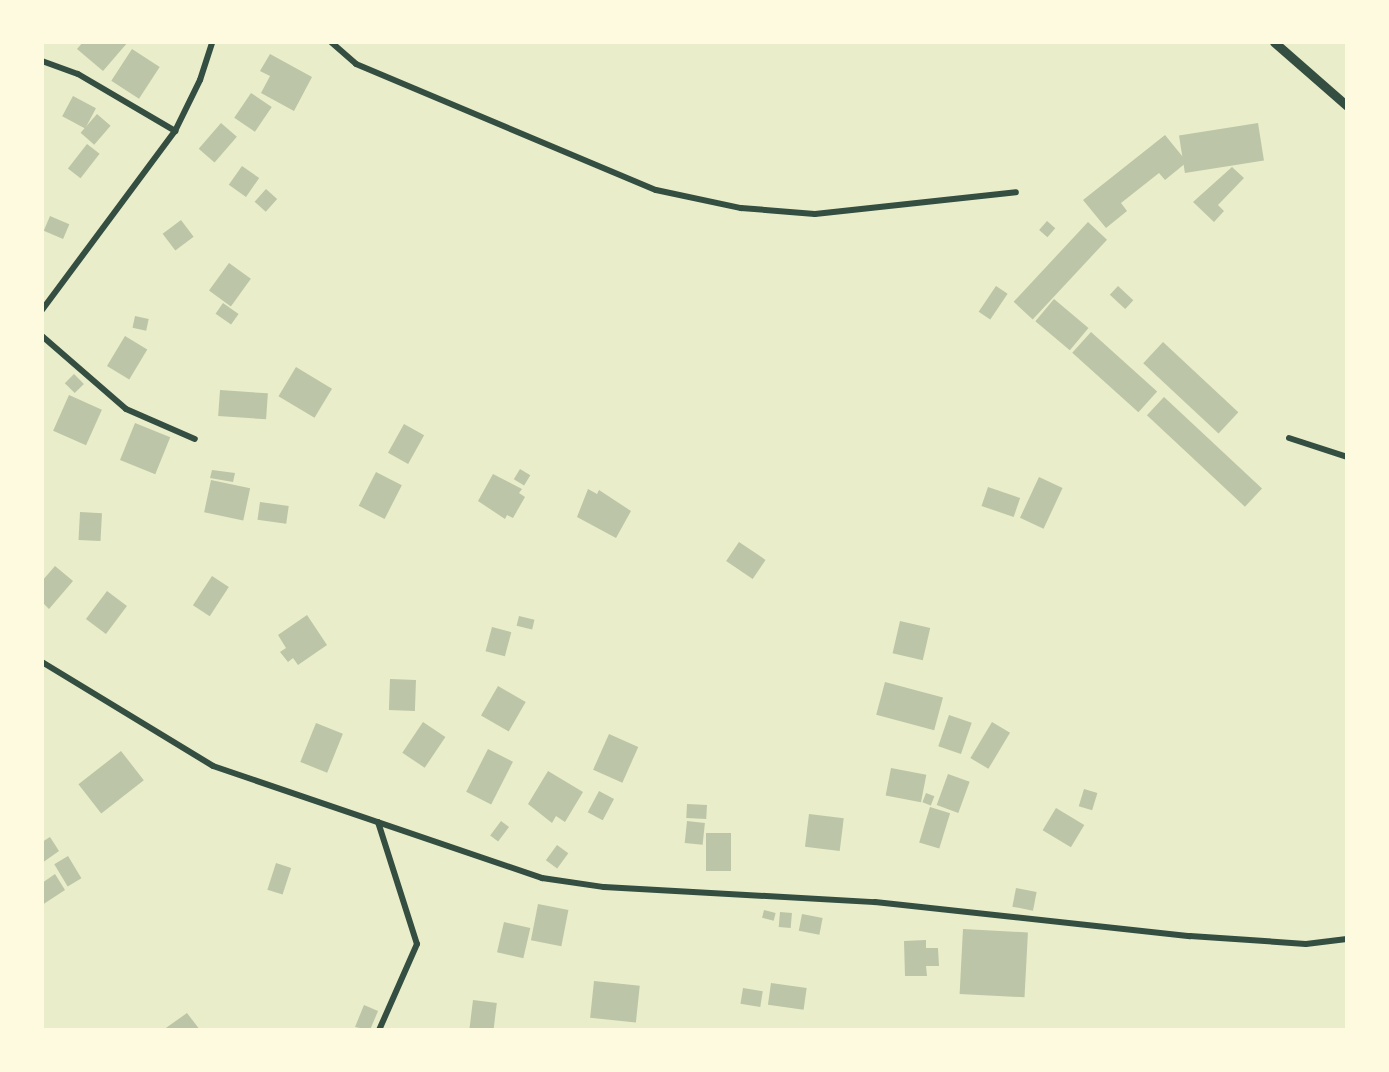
<!DOCTYPE html>
<style>
body{margin:0}
#map{position:relative;width:1389px;height:1072px;overflow:hidden;background:#e9edc9;font-family:"Asap Condensed",sans-serif}
div>[style]{position:absolute}
.building>*{inset:0;background:#bcc5a7;transform-origin:0 0}
.minor>*{height:6px;margin:-3px;padding:0 3px;transform-origin:3px;border-radius:3px;background:#344e41}
.secondary>*{height:9px;margin:-4.5px;padding:0 4.5px;transform-origin:4.5px;border-radius:4.5px;background:#344e41}
span{translate:-50% -50%;white-space:nowrap;text-align:center;line-height:1.15;-webkit-text-stroke:7px #fefae0;paint-order:stroke}
.frame{position:absolute;inset:0;border:44px solid #fefae0;pointer-events:none}
</style>
<div id="map">
<div class="building">
<div style="clip-path:polygon(83px 42px,128px 42px,103px 71px,77px 49px)"></div>
<div style="left:132px;top:49px;width:33px;height:38px;rotate:33deg"></div>
<div style="clip-path:polygon(270px 54px,312px 77px,294px 111px,261px 93px,270px 76px,260px 71px)"></div>
<div style="left:251px;top:93px;width:25px;height:30px;rotate:34deg"></div>
<div style="left:73px;top:96px;width:26px;height:23px;rotate:28deg"></div>
<div style="left:97px;top:114px;width:18px;height:25px;rotate:41deg"></div>
<div style="left:221px;top:123px;width:21px;height:34px;rotate:41deg"></div>
<div style="left:1258px;top:123px;width:38px;height:80px;rotate:81deg"></div>
<div style="clip-path:polygon(1165px 135px,1187px 162px,1165px 180px,1159px 173px,1121px 203px,1127px 211px,1106px 228px,1083px 200px)"></div>
<div style="left:87px;top:144px;width:16px;height:31px;rotate:38deg"></div>
<div style="left:242px;top:166px;width:21px;height:23px;rotate:35deg"></div>
<div style="clip-path:polygon(1232px 167px,1244px 178px,1218px 205px,1224px 211px,1214px 222px,1193px 202px)"></div>
<div style="left:266px;top:189px;width:15px;height:17px;rotate:42deg"></div>
<div style="left:50px;top:216px;width:21px;height:16px;rotate:23deg"></div>
<div style="left:181px;top:220px;width:21px;height:23px;rotate:53deg"></div>
<div style="left:1047px;top:221px;width:11px;height:12px;rotate:41deg"></div>
<div style="left:1088px;top:222px;width:26px;height:109px;rotate:43deg"></div>
<div style="left:229px;top:263px;width:27px;height:34px;rotate:36deg"></div>
<div style="left:996px;top:286px;width:14px;height:31px;rotate:34deg"></div>
<div style="left:1118px;top:286px;width:21px;height:12px;rotate:43deg"></div>
<div style="left:1054px;top:299px;width:45px;height:29px;rotate:40deg"></div>
<div style="left:223px;top:303px;width:19px;height:13px;rotate:35deg"></div>
<div style="left:135px;top:316px;width:14px;height:12px;rotate:12deg"></div>
<div style="left:1091px;top:332px;width:89px;height:28px;rotate:42deg"></div>
<div style="left:125px;top:336px;width:26px;height:35px;rotate:31deg"></div>
<div style="left:1163px;top:342px;width:103px;height:29px;rotate:43deg"></div>
<div style="left:296px;top:367px;width:42px;height:34px;rotate:31deg"></div>
<div style="left:74px;top:374px;width:14px;height:13px;rotate:45deg"></div>
<div style="left:220px;top:390px;width:48px;height:26px;rotate:4deg"></div>
<div style="left:69px;top:395px;width:36px;height:39px;rotate:24deg"></div>
<div style="left:1164px;top:397px;width:134px;height:25px;rotate:43deg"></div>
<div style="left:135px;top:423px;width:38px;height:40px;rotate:22deg"></div>
<div style="left:404px;top:424px;width:23px;height:33px;rotate:29deg"></div>
<div style="left:520px;top:469px;width:12px;height:12px;rotate:31deg"></div>
<div style="clip-path:polygon(212px 470px,235px 473px,233px 482px,210px 478px)"></div>
<div style="left:376px;top:472px;width:29px;height:38px;rotate:27deg"></div>
<div style="clip-path:polygon(493px 474px,522px 489px,519px 493px,525px 497px,513px 518px,507px 515px,505px 519px,478px 501px)"></div>
<div style="left:1039px;top:477px;width:26px;height:45px;rotate:25deg"></div>
<div style="left:211px;top:480px;width:40px;height:33px;rotate:12deg"></div>
<div style="left:988px;top:487px;width:34px;height:20px;rotate:19deg"></div>
<div style="clip-path:polygon(588px 489px,597px 494px,599px 490px,631px 511px,616px 538px,577px 517px)"></div>
<div style="left:260px;top:502px;width:29px;height:18px;rotate:8deg"></div>
<div style="left:80px;top:512px;width:22px;height:28px;rotate:3deg"></div>
<div style="left:739px;top:542px;width:32px;height:23px;rotate:34deg"></div>
<div style="clip-path:polygon(55px 566px,73px 581px,49px 609px,42px 602px,42px 581px)"></div>
<div style="left:212px;top:576px;width:20px;height:35px;rotate:33deg"></div>
<div style="left:107px;top:591px;width:25px;height:35px;rotate:37deg"></div>
<div style="clip-path:polygon(307px 615px,327px 645px,298px 665px,293px 658px,288px 662px,280px 652px,286px 648px,278px 635px)"></div>
<div style="left:519px;top:616px;width:16px;height:10px;rotate:14deg"></div>
<div style="left:900px;top:621px;width:31px;height:33px;rotate:13deg"></div>
<div style="left:492px;top:627px;width:20px;height:25px;rotate:15deg"></div>
<div style="left:390px;top:679px;width:26px;height:31px;rotate:2deg"></div>
<div style="left:885px;top:682px;width:60px;height:34px;rotate:15deg"></div>
<div style="left:498px;top:686px;width:32px;height:34px;rotate:30deg"></div>
<div style="left:949px;top:715px;width:24px;height:33px;rotate:19deg"></div>
<div style="left:423px;top:722px;width:27px;height:37px;rotate:34deg"></div>
<div style="left:992px;top:722px;width:21px;height:42px;rotate:31deg"></div>
<div style="left:316px;top:723px;width:29px;height:42px;rotate:22deg"></div>
<div style="left:609px;top:734px;width:32px;height:39px;rotate:24deg"></div>
<div style="left:488px;top:749px;width:28px;height:48px;rotate:27deg"></div>
<div style="left:121px;top:751px;width:37px;height:54px;rotate:52deg"></div>
<div style="left:891px;top:768px;width:36px;height:28px;rotate:11deg"></div>
<div style="clip-path:polygon(548px 771px,583px 792px,565px 822px,556px 816px,552px 823px,528px 804px)"></div>
<div style="left:948px;top:774px;width:23px;height:33px;rotate:20deg"></div>
<div style="left:1084px;top:789px;width:14px;height:18px;rotate:17deg"></div>
<div style="left:599px;top:791px;width:17px;height:24px;rotate:28deg"></div>
<div style="left:926px;top:793px;width:9px;height:10px;rotate:21deg"></div>
<div style="left:687px;top:804px;width:20px;height:14px;rotate:3deg"></div>
<div style="left:930px;top:807px;width:21px;height:37px;rotate:17deg"></div>
<div style="left:1056px;top:808px;width:33px;height:26px;rotate:31deg"></div>
<div style="left:809px;top:814px;width:35px;height:33px;rotate:7deg"></div>
<div style="left:501px;top:821px;width:10px;height:18px;rotate:37deg"></div>
<div style="left:687px;top:821px;width:18px;height:22px;rotate:6deg"></div>
<div style="left:706px;top:833px;width:25px;height:38px"></div>
<div style="clip-path:polygon(50px 837px,59px 851px,42px 863px,42px 842px)"></div>
<div style="left:557px;top:845px;width:14px;height:19px;rotate:36deg"></div>
<div style="left:68px;top:856px;width:26px;height:16px;rotate:59deg"></div>
<div style="left:276px;top:863px;width:16px;height:28px;rotate:18deg"></div>
<div style="clip-path:polygon(55px 874px,65px 890px,42px 905px,42px 883px)"></div>
<div style="left:1016px;top:888px;width:21px;height:19px;rotate:11deg"></div>
<div style="left:538px;top:904px;width:31px;height:37px;rotate:11deg"></div>
<div style="left:764px;top:910px;width:12px;height:8px;rotate:14deg"></div>
<div style="left:780px;top:912px;width:12px;height:15px;rotate:5deg"></div>
<div style="left:802px;top:914px;width:21px;height:17px;rotate:11deg"></div>
<div style="left:504px;top:922px;width:27px;height:31px;rotate:13deg"></div>
<div style="left:963px;top:929px;width:65px;height:65px;rotate:3deg"></div>
<div style="clip-path:polygon(926px 940px,926px 948px,938px 948px,939px 966px,926px 966px,927px 976px,905px 976px,904px 941px)"></div>
<div style="left:594px;top:981px;width:46px;height:37px;rotate:6deg"></div>
<div style="left:771px;top:983px;width:36px;height:22px;rotate:8deg"></div>
<div style="left:743px;top:988px;width:20px;height:16px;rotate:9deg"></div>
<div style="left:473px;top:1000px;width:24px;height:30px;rotate:7deg"></div>
<div style="clip-path:polygon(364px 1005px,378px 1011px,370px 1030px,355px 1027px)"></div>
<div style="clip-path:polygon(187px 1013px,200px 1030px,163px 1030px)"></div>
</div>
<div class="minor">
<div style="left:331px;top:42px;width:33px;rotate:41deg"></div>
<div style="left:356px;top:64px;width:325px;rotate:22.8deg"></div>
<div style="left:656px;top:190px;width:87px;rotate:12deg"></div>
<div style="left:741px;top:208px;width:74px;rotate:4.6deg"></div>
<div style="left:815px;top:214px;width:202px;rotate:-6.2deg"></div>
<div style="left:42px;top:61px;width:38px;rotate:20deg"></div>
<div style="left:78px;top:74px;width:113px;rotate:30.4deg"></div>
<div style="left:42px;top:310px;width:223px;rotate:-53.4deg"></div>
<div style="left:175px;top:131px;width:57px;rotate:-63.9deg"></div>
<div style="left:200px;top:80px;width:40px;rotate:-72deg"></div>
<div style="left:42px;top:336px;width:111px;rotate:41deg"></div>
<div style="left:126px;top:409px;width:75px;rotate:23.5deg"></div>
<div style="left:1289px;top:438px;width:61px;rotate:18.1deg"></div>
<div style="left:42px;top:662px;width:200px;rotate:31.3deg"></div>
<div style="left:213px;top:766px;width:348px;rotate:18.8deg"></div>
<div style="left:542px;top:878px;width:63px;rotate:8.3deg"></div>
<div style="left:604px;top:887px;width:271px;rotate:3.2deg"></div>
<div style="left:875px;top:902px;width:317px;rotate:6.2deg"></div>
<div style="left:1190px;top:936px;width:116px;rotate:3.9deg"></div>
<div style="left:1306px;top:944px;width:41px;rotate:-7deg"></div>
<div style="left:378px;top:822px;width:128px;rotate:72.3deg"></div>
<div style="left:417px;top:944px;width:94px;rotate:113.8deg"></div>
</div>
<div class="secondary">
<div style="left:1274px;top:42px;width:97px;rotate:41.2deg"></div>
</div>
<div class="frame"></div>
</div>
